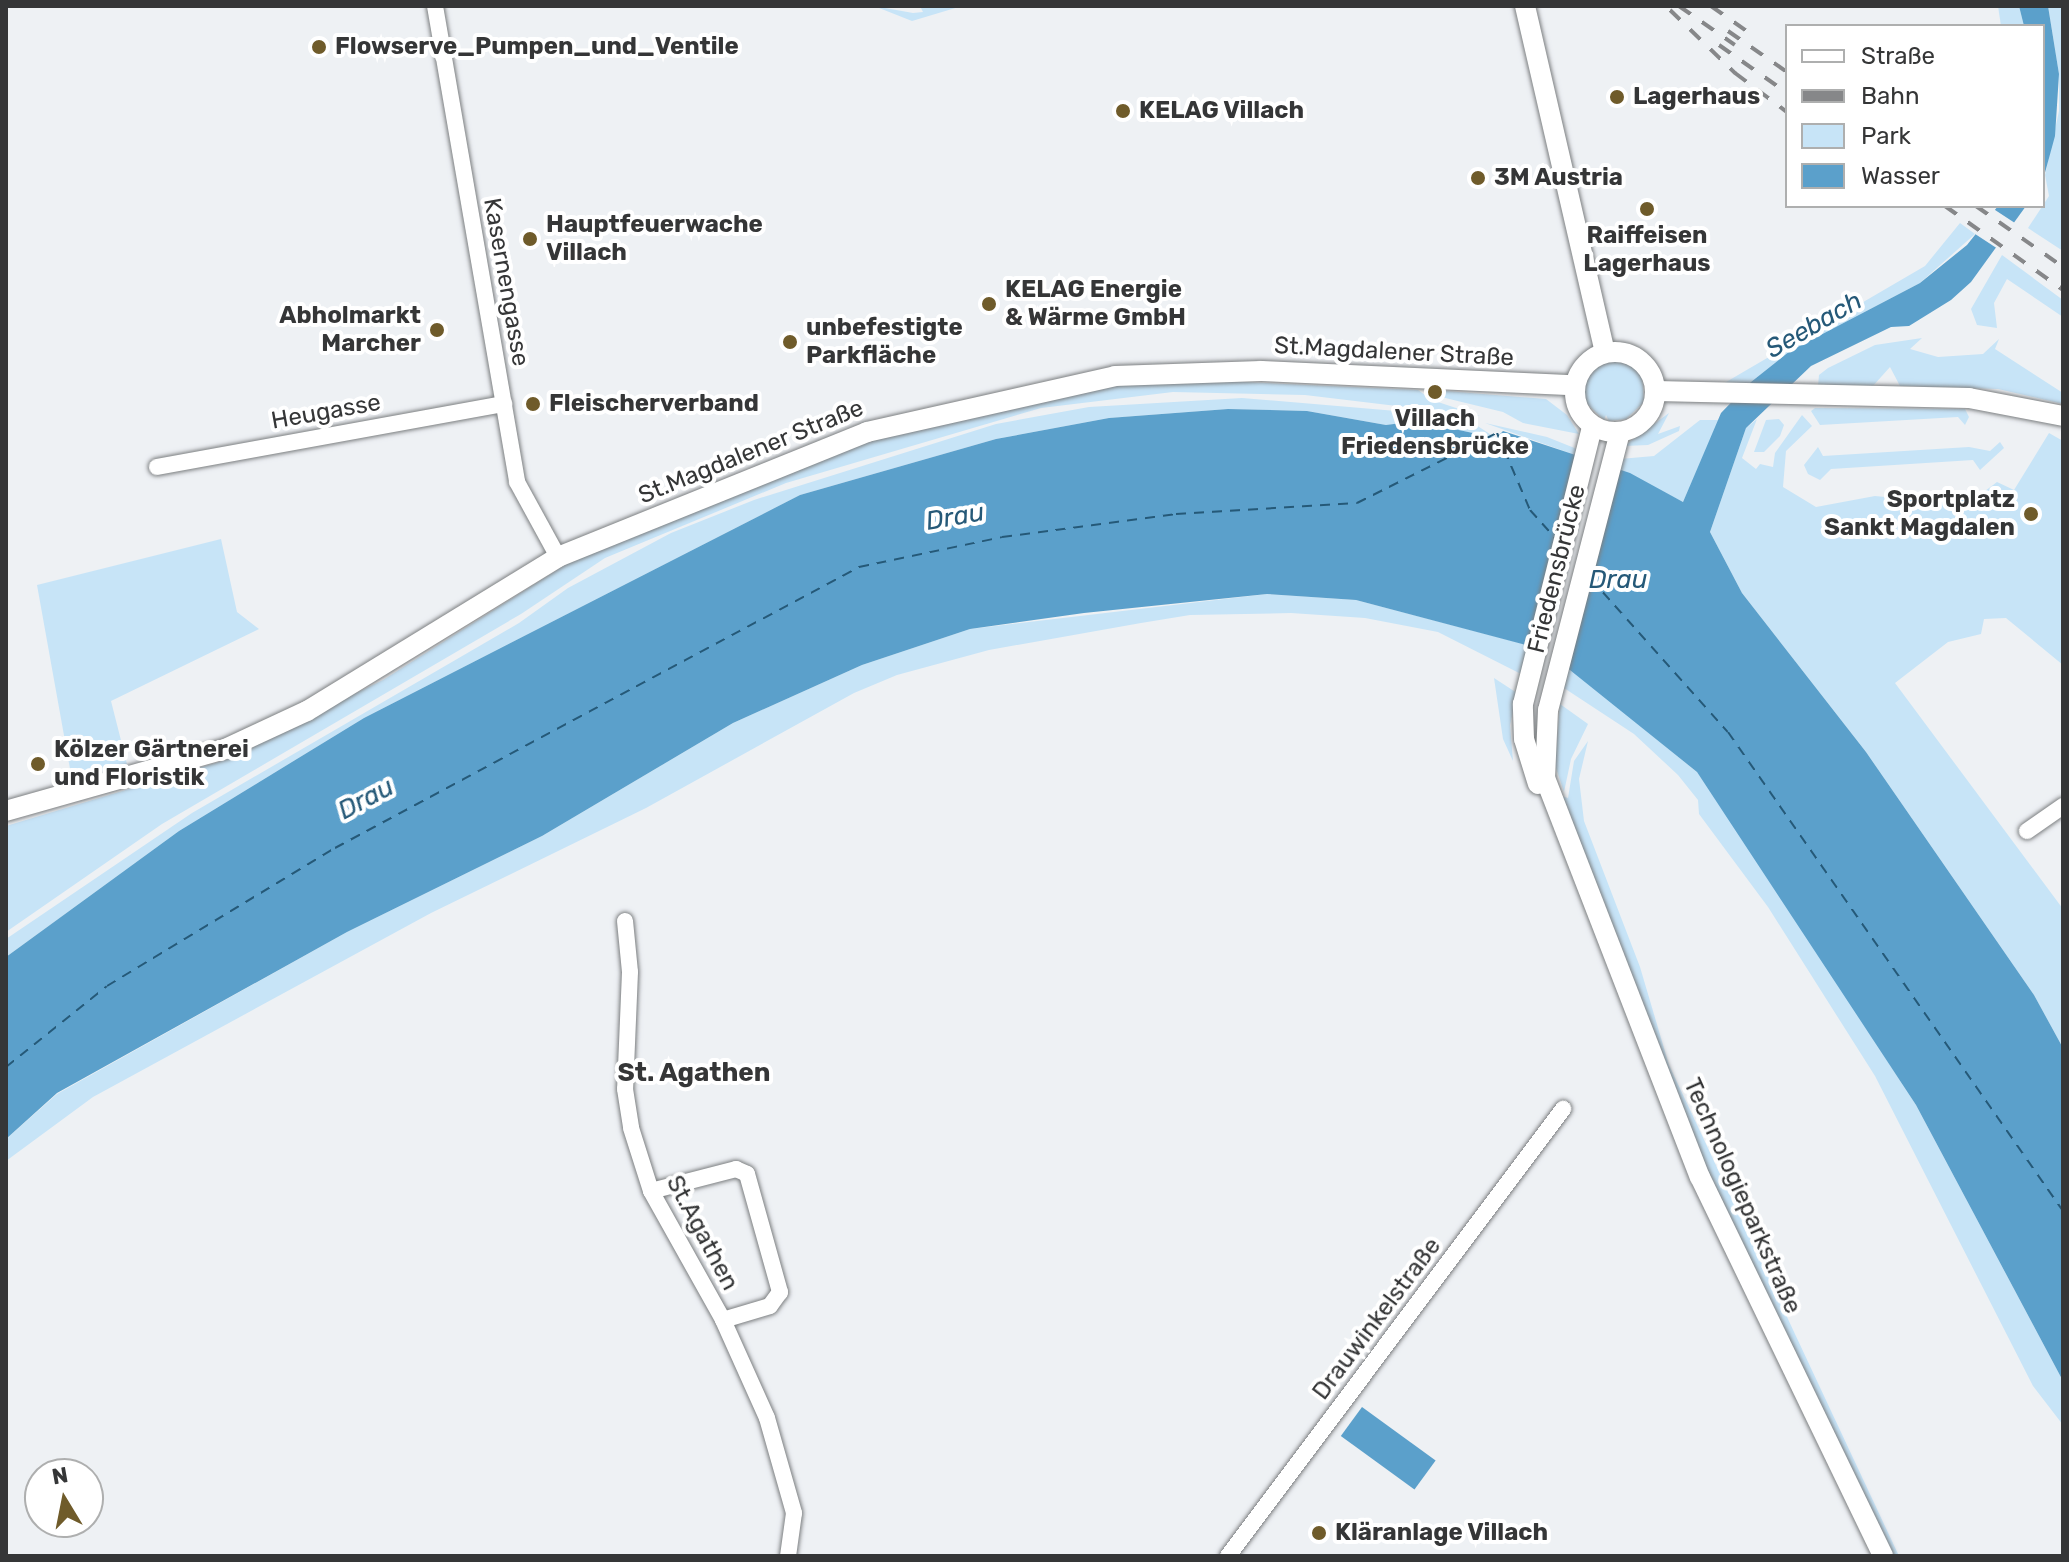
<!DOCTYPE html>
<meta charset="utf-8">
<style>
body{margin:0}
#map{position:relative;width:2069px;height:1562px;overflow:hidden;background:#eef1f4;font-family:Rubik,sans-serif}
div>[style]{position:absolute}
.green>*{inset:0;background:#c7e4f7}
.water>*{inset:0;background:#5ba0cb;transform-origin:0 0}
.pier>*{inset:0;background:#eef1f4;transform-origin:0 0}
.ferry>*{height:2px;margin-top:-1px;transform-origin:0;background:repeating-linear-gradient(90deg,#255978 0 10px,transparent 0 18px)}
.roads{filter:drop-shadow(0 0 2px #7c7f81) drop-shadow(0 0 2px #7c7f81)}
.minor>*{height:16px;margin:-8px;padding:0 8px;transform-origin:8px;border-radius:8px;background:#fff}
.tertiary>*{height:20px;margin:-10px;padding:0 10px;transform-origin:10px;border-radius:10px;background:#fff}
.tertiary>.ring{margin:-10px;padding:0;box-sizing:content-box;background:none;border:20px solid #fff;border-radius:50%}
.rail>*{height:4px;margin-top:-2px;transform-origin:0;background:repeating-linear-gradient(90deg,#868789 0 14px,transparent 0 28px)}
.dots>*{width:22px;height:22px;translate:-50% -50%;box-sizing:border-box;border:4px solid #fff;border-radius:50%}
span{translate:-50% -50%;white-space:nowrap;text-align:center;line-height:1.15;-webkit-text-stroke:8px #fff;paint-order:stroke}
.poi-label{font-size:24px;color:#353637;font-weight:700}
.left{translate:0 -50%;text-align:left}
.right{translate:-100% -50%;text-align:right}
.street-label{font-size:24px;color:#353637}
.water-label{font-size:26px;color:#255978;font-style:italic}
.neighbourhood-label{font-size:26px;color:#353637;font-weight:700}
.frame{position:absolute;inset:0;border:8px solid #353637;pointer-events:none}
.legend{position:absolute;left:1785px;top:24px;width:260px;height:184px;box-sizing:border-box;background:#fff;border:2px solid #aeafaf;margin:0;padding:10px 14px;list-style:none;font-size:24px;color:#353637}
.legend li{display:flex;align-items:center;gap:16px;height:40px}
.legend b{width:40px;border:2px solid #aeafaf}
.north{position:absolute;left:24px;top:1458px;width:80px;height:80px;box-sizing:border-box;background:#fff;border:2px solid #aeafaf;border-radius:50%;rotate:350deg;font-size:22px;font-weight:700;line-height:32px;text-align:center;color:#353637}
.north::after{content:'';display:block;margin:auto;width:28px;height:36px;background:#6f5b2a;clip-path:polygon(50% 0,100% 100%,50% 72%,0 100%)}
</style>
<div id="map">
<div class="green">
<div style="clip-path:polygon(874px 6px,913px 13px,923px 12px,920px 6px,962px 6px,912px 21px)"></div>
<div style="clip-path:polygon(1998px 6px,2019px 6px,2024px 26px,2001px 26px)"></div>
<div style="clip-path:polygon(2048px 6px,2063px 6px,2063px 251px,2028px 228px,2049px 196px,2045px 175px,2059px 111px,2059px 74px)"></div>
<div style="clip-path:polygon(1960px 223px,1975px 234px,1920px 283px,1790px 351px,1746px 386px,1721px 385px,1925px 266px)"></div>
<div style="clip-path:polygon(2002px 255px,2063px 300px,2063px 317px,2007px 279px,1994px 303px,1997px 328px,1977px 325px,1971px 309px)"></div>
<div style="clip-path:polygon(1922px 338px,1910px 349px,1938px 357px,1983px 354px,1999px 339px,1995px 349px,2063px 393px,2063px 404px,1998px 389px,1900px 386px,1890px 367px,1872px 387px,1818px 386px,1819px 375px,1828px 368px,1875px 345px)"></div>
<div style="clip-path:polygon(1624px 359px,1642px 374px,1644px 402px,1626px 419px,1609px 421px,1606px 415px,1604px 420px,1585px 402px,1585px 379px,1601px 361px)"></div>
<div style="clip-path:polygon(1179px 379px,1418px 390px,1432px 400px,1480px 416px,1305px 395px,1173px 392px,1041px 408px,786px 483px,605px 558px,521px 614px,162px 824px,6px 932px,6px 826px,242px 755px,276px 732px,383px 680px,573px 560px,771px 474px,894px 434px,1098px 388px)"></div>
<div style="clip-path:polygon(1434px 390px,1546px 399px,1567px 415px,1579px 434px,1523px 423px,1503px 412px,1437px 396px)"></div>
<div style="clip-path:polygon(1242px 398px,1408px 412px,1473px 423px,1496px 438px,1417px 421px,1386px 425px,1307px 411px,1228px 409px,1109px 418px,996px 439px,800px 495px,364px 718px,179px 831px,6px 957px,6px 939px,192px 813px,519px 623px,568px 588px,671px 533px,754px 500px,996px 424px,1089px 407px)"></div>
<div style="clip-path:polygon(1815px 408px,1965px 409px,1969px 417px,1965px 425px,1958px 417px,1820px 425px,1811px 411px)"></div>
<div style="clip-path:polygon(1669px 413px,1658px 434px,1680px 426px,1679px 431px,1648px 445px,1624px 446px)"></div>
<div style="clip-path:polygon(1802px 415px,1812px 426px,1786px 451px,1783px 487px,1816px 507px,1875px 496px,1915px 500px,1985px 491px,1997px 482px,2014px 490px,2049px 433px,2063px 441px,2063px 665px,2006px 618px,1984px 619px,1981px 634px,1948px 642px,1895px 683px,2063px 909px,2063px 1048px,2034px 995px,1866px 752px,1742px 593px,1710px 532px,1746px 428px,1757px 419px,1742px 458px,1756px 469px,1760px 464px,1773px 467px,1775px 453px)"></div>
<div style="clip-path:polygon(1779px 419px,1784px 425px,1780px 436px,1764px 452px,1754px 452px,1766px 420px)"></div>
<div style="clip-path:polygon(1700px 420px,1719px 420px,1683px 502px,1617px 469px,1620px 459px,1654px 456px)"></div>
<div style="clip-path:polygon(1485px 423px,1547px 437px,1577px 449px,1575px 455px)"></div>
<div style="clip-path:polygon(2000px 442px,2004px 448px,1980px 470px,1973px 460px,1831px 469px,1820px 480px,1808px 474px,1804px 465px,1818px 447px,1823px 456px,1969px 447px,1990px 451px)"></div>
<div style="clip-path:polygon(221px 539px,237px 612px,259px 629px,111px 701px,128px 768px,72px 780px,37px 585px)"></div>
<div style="clip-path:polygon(1267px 594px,1356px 600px,1528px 645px,1521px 674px,1438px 632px,1365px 618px,1291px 613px,1190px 615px,1141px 623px,989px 650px,897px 675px,854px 693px,646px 808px,431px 913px,93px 1097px,6px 1161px,6px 1139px,57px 1094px,347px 932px,542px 836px,733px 723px,862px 665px,970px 629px)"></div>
<div style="clip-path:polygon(1569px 668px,1697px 772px,1776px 889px,1916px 1105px,2063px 1381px,2063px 1425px,2033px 1386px,1875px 1076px,1768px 907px,1699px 814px,1698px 800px,1678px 775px,1634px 734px,1564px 688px)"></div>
<div style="clip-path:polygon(1494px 678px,1517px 693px,1510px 725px,1513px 761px,1503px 739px)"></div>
<div style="clip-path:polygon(1560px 704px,1588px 724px,1571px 759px,1564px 792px,1555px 765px)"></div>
<div style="clip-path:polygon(1588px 741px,1579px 779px,1584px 821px,1640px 967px,1669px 1065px,1899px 1556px,1893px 1556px,1715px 1190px,1552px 783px,1552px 769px,1561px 796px,1568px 798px,1574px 761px)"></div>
</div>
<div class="water">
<div style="clip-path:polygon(2019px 6px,2048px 6px,2059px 74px,2055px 136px,2043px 180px,2043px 26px,2024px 26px)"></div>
<div style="clip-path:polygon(1998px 206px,2026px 206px,1971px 282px,1951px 300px,1909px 326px,1891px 327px,1811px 366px,1746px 428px,1710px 532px,1742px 593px,1866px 752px,2034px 995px,2063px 1048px,2063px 1381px,1916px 1105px,1697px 772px,1545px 650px,1356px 600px,1267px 594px,1084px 613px,970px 629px,862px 665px,733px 723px,542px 836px,347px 932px,57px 1093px,6px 1139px,6px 957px,179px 831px,364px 718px,800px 495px,996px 439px,1109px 418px,1228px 409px,1307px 411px,1386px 425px,1417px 421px,1496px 438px,1503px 431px,1630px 473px,1683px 502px,1721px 413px,1751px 382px,1790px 351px,1920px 283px,1967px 245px)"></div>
<div style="left:1362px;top:1407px;width:91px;height:36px;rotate:36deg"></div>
</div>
<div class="pier">
<div style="left:1992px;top:208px;width:31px;height:31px;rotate:33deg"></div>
<div style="clip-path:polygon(1576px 451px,1618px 465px,1568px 672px,1544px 654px)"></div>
</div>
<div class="ferry">
<div style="left:1591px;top:579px;width:205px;rotate:48.2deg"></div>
<div style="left:1728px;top:732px;width:585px;rotate:55.03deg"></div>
<div style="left:6px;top:1067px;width:129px;rotate:-38.7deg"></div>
<div style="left:107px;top:986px;width:267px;rotate:-31.2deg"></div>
<div style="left:335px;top:848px;width:595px;rotate:-28.2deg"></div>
<div style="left:859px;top:567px;width:146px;rotate:-11.8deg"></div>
<div style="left:1002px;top:537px;width:176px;rotate:-7.5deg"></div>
<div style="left:1176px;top:514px;width:181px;rotate:-3.5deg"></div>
<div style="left:1357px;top:503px;width:157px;rotate:-26.6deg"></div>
<div style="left:1497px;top:433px;width:84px;rotate:66.8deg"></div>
<div style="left:1530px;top:510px;width:38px;rotate:48deg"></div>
</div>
<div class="roads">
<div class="minor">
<div style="left:435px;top:6px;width:483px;rotate:80.2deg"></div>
<div style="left:517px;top:482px;width:85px;rotate:61.3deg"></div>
<div style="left:157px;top:467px;width:353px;rotate:-10.3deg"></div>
<div style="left:2027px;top:831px;width:44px;rotate:-34.8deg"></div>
<div style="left:625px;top:921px;width:51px;rotate:84.4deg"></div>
<div style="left:630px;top:972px;width:117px;rotate:92.4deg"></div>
<div style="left:625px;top:1089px;width:39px;rotate:81deg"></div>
<div style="left:631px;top:1128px;width:66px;rotate:72.4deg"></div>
<div style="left:651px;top:1191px;width:148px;rotate:60.8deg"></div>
<div style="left:723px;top:1320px;width:107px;rotate:65.8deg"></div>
<div style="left:767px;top:1418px;width:99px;rotate:74.1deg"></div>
<div style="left:794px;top:1513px;width:43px;rotate:97.9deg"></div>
<div style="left:651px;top:1191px;width:88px;rotate:-14.5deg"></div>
<div style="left:736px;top:1169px;width:12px;rotate:24deg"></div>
<div style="left:747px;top:1174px;width:123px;rotate:74.4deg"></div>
<div style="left:780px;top:1292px;width:17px;rotate:126deg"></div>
<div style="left:770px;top:1306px;width:49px;rotate:163.4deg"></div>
<div style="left:1228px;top:1556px;width:559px;rotate:-53.15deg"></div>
</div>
<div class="tertiary">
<div style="left:1525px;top:6px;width:355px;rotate:77deg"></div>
<div class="ring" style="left:1575px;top:352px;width:60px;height:60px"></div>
<div style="left:1656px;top:391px;width:313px;rotate:1.3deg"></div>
<div style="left:1969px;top:398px;width:96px;rotate:10.8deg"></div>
<div style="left:1620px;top:432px;width:287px;rotate:104.5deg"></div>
<div style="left:1548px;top:710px;width:68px;rotate:92.5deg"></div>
<div style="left:1545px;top:778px;width:428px;rotate:68.8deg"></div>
<div style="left:1700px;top:1177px;width:421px;rotate:64.2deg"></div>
<div style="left:1538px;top:784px;width:47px;rotate:-107.3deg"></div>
<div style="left:1524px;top:739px;width:35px;rotate:-92deg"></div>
<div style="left:1523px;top:704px;width:285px;rotate:-76deg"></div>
<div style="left:6px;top:811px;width:228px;rotate:-15.8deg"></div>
<div style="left:225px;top:749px;width:90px;rotate:-24.9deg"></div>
<div style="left:307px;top:711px;width:294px;rotate:-31.5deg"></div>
<div style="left:558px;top:557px;width:333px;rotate:-22deg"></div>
<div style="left:867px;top:432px;width:254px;rotate:-12.7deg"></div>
<div style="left:1115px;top:376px;width:146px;rotate:-2deg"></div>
<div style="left:1261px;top:371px;width:313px;rotate:2.6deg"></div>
</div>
</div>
<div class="rail">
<div style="left:1679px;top:6px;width:68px;rotate:34.9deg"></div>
<div style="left:1711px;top:6px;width:45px;rotate:35.1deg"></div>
<div style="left:1670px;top:10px;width:91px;rotate:44.1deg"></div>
<div style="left:1735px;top:73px;width:65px;rotate:36.9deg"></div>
<div style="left:1728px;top:31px;width:72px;rotate:34.8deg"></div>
<div style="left:1719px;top:45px;width:83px;rotate:35.2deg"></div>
<div style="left:1945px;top:206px;width:145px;rotate:35.4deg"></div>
<div style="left:1976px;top:206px;width:106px;rotate:35deg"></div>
</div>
<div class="dots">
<div style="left:319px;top:47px;background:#6f5b2a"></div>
<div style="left:1617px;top:97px;background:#6f5b2a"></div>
<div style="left:1123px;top:111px;background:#6f5b2a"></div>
<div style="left:1478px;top:178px;background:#6f5b2a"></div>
<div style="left:1647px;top:209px;background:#6f5b2a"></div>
<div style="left:530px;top:239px;background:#6f5b2a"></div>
<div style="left:989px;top:304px;background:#6f5b2a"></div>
<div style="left:437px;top:330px;background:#6f5b2a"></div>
<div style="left:790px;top:342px;background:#6f5b2a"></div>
<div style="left:1435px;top:392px;background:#6f5b2a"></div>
<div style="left:533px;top:404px;background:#6f5b2a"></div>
<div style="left:2031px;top:514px;background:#6f5b2a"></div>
<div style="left:38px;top:764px;background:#6f5b2a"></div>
<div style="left:1319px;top:1533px;background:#6f5b2a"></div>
</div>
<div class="poi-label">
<span class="left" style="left:335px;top:47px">Flowserve_Pumpen_und_Ventile</span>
<span class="left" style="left:1633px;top:97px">Lagerhaus</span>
<span class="left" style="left:1139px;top:111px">KELAG Villach</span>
<span class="left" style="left:1494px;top:178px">3M Austria</span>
<span class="left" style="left:546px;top:239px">Hauptfeuerwache<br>Villach</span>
<span style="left:1647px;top:250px">Raiffeisen<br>Lagerhaus</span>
<span class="left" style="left:1005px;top:304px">KELAG Energie<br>&amp; Wärme GmbH</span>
<span class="right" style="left:421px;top:330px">Abholmarkt<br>Marcher</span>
<span class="left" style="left:806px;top:342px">unbefestigte<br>Parkfläche</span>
<span class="left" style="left:549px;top:404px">Fleischerverband</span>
<span style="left:1435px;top:433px">Villach<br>Friedensbrücke</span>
<span class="right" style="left:2015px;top:514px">Sportplatz<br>Sankt Magdalen</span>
<span class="left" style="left:54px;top:764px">Kölzer Gärtnerei<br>und Floristik</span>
<span class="left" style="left:1335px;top:1533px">Kläranlage Villach</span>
</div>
<div class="street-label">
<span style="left:506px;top:282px;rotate:80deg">Kasernengasse</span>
<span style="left:1394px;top:352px;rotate:3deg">St.Magdalener Straße</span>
<span style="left:326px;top:412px;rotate:-10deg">Heugasse</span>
<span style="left:751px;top:452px;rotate:-22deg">St.Magdalener Straße</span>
<span style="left:1557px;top:569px;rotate:-76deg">Friedensbrücke</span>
<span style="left:1742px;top:1196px;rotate:66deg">Technologieparkstraße</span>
<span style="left:702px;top:1233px;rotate:62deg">St.Agathen</span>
<span style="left:1377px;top:1319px;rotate:-53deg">Drauwinkelstraße</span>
</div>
<div class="water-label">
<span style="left:1814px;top:325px;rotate:-30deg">Seebach</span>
<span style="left:955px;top:517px;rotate:-10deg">Drau</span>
<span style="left:1618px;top:580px">Drau</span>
<span style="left:366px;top:799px;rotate:-28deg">Drau</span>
</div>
<div class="neighbourhood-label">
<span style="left:694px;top:1073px">St. Agathen</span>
</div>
<div class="frame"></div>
<ul class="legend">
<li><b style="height:10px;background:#fff"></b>Straße</li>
<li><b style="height:10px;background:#868789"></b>Bahn</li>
<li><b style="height:22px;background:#c7e4f7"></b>Park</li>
<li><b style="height:22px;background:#5ba0cb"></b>Wasser</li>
</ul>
<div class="north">N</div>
</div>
